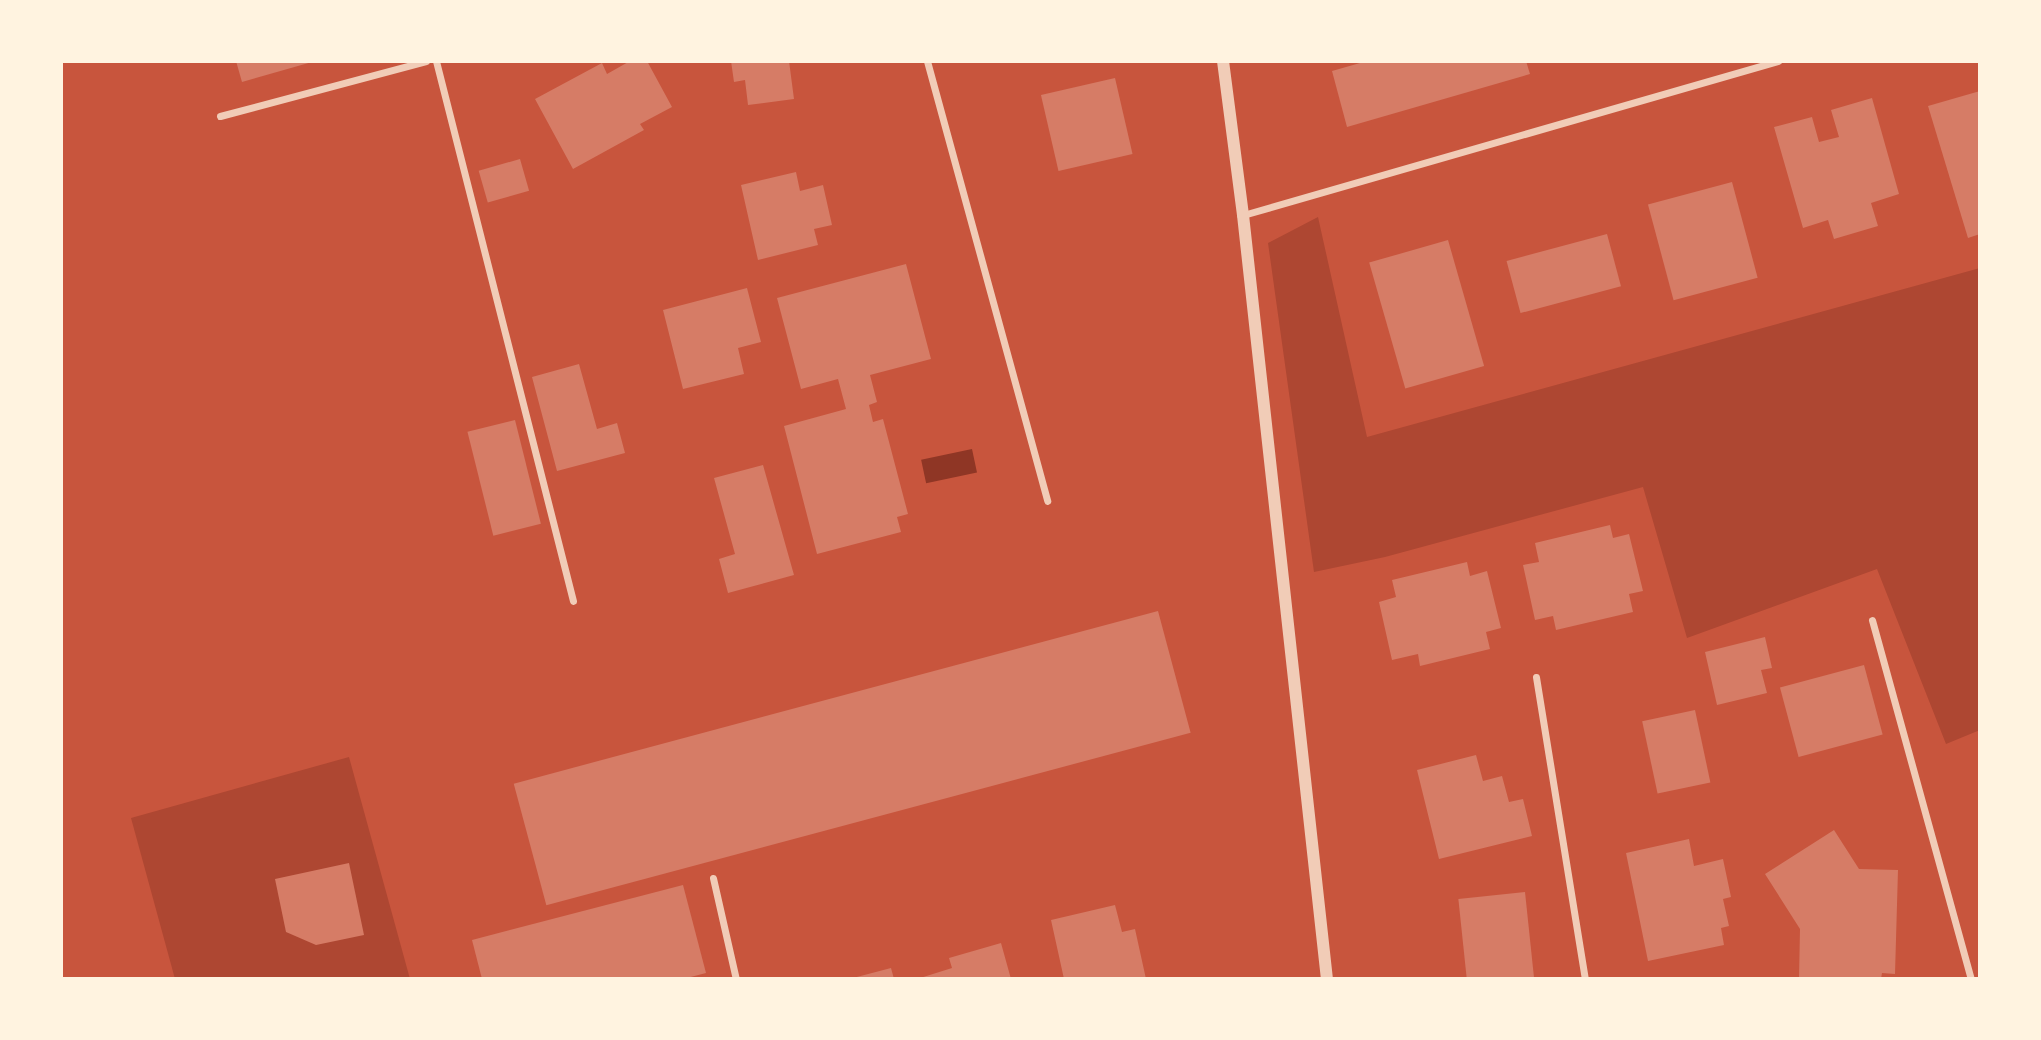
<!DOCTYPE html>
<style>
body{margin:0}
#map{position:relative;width:2041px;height:1040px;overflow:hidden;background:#c8553d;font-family:"Noto Sans",sans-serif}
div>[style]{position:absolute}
.green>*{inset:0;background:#ae4732}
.water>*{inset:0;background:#8f3625;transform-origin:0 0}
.building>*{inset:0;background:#d67c66;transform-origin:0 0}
.minor>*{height:7px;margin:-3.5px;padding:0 3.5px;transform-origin:3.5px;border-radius:3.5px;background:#f1ccb7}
.tertiary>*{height:12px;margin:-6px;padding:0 6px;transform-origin:6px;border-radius:6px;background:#f1ccb7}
span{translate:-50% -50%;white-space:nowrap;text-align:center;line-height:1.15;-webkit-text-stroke:7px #fff3e0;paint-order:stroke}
.frame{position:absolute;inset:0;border:63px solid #fff3e0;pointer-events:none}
</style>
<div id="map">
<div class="green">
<div style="clip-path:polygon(1318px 217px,1367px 437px,1980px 268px,1980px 730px,1946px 744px,1877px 569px,1687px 638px,1643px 487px,1385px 557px,1314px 572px,1268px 243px)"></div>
<div style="clip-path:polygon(349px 757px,410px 979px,175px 979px,131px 818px)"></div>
</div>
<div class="water">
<div style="left:972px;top:449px;width:24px;height:52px;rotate:78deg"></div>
</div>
<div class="building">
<div style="clip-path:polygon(236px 61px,312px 61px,312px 62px,242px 82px)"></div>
<div style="clip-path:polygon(630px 61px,647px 61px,672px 107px,640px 124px,644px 130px,573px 169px,535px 99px,602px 63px,607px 74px)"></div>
<div style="clip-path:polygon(731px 61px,789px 61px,794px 99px,748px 105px,745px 80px,734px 82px)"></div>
<div style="clip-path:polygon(1367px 61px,1526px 61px,1530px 74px,1347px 127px,1332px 71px)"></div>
<div style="left:1115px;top:78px;width:78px;height:76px;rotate:77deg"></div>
<div style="clip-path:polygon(1980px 91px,1980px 234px,1968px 238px,1928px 106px)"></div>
<div style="clip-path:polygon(1872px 98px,1899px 194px,1871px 203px,1878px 226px,1834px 239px,1828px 220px,1803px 228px,1774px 127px,1812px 117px,1819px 142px,1839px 137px,1831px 110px)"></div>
<div style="left:520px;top:159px;width:33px;height:43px;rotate:74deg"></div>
<div style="clip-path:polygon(796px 172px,800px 191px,823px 185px,832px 225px,814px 229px,818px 245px,758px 260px,741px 185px)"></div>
<div style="left:1732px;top:182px;width:99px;height:87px;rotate:75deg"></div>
<div style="left:1607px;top:234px;width:54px;height:104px;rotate:75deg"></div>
<div style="left:1448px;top:240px;width:131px;height:82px;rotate:74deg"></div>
<div style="clip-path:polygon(906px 264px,931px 359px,870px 375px,877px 402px,869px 405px,873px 422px,883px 419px,908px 514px,897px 517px,901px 532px,817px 554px,784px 426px,846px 409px,838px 379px,801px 389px,777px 298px)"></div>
<div style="clip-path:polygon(747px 288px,761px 342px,738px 348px,744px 374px,683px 389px,663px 310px)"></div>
<div style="clip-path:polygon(579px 364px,597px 429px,617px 423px,625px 453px,557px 471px,532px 377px)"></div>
<div style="left:515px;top:420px;width:107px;height:49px;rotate:76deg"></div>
<div style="clip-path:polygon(763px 465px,794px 575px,728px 593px,719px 559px,735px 554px,714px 478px)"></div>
<div style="clip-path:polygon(1610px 525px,1613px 538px,1629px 534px,1643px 591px,1629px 594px,1633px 612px,1556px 630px,1553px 616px,1535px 620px,1523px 565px,1539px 562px,1535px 543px)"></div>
<div style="clip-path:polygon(1467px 562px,1470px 576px,1487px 571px,1501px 628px,1486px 632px,1490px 649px,1420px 666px,1418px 654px,1392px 660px,1379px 602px,1396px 597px,1392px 580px)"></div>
<div style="left:1158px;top:611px;width:126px;height:667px;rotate:75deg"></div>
<div style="clip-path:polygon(1765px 637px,1772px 668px,1761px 670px,1767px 693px,1717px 705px,1705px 652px)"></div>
<div style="left:1864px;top:665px;width:72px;height:87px;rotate:75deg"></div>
<div style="left:1695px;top:710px;width:74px;height:54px;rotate:78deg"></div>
<div style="clip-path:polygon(1476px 755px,1483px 781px,1502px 776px,1509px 802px,1523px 799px,1532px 836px,1439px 859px,1417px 770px)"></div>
<div style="clip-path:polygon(1834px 830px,1859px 869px,1898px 870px,1895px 974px,1882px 973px,1881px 979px,1799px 979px,1800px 929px,1765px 874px)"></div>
<div style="clip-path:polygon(1689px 839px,1694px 866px,1723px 859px,1731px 897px,1723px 899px,1729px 926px,1721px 928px,1724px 945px,1648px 961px,1626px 853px)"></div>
<div style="clip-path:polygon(349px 863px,364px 935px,316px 945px,286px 932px,275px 879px)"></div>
<div style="clip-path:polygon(683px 885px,706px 973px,683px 979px,482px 979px,472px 940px)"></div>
<div style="left:1525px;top:892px;width:87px;height:67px;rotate:84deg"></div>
<div style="clip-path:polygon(1115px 905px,1122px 932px,1135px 929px,1146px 979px,1064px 979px,1051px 920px)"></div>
<div style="clip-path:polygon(1001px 943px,1011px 979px,917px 979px,952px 968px,949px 958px)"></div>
<div style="clip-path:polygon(891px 968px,894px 979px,853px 979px,853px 978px)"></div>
</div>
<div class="minor">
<div style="left:436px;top:61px;width:557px;rotate:75.76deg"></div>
<div style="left:927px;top:61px;width:456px;rotate:74.7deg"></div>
<div style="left:220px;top:116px;width:213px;rotate:-14.9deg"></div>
<div style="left:1243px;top:215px;width:557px;rotate:-16.06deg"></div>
<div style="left:1872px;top:620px;width:372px;rotate:74.6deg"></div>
<div style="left:1536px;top:677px;width:306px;rotate:80.8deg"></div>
<div style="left:713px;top:878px;width:104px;rotate:77.2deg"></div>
</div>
<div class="tertiary">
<div style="left:1223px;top:61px;width:155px;rotate:82.6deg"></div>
<div style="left:1243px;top:215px;width:769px;rotate:83.73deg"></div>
</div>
<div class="frame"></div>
</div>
